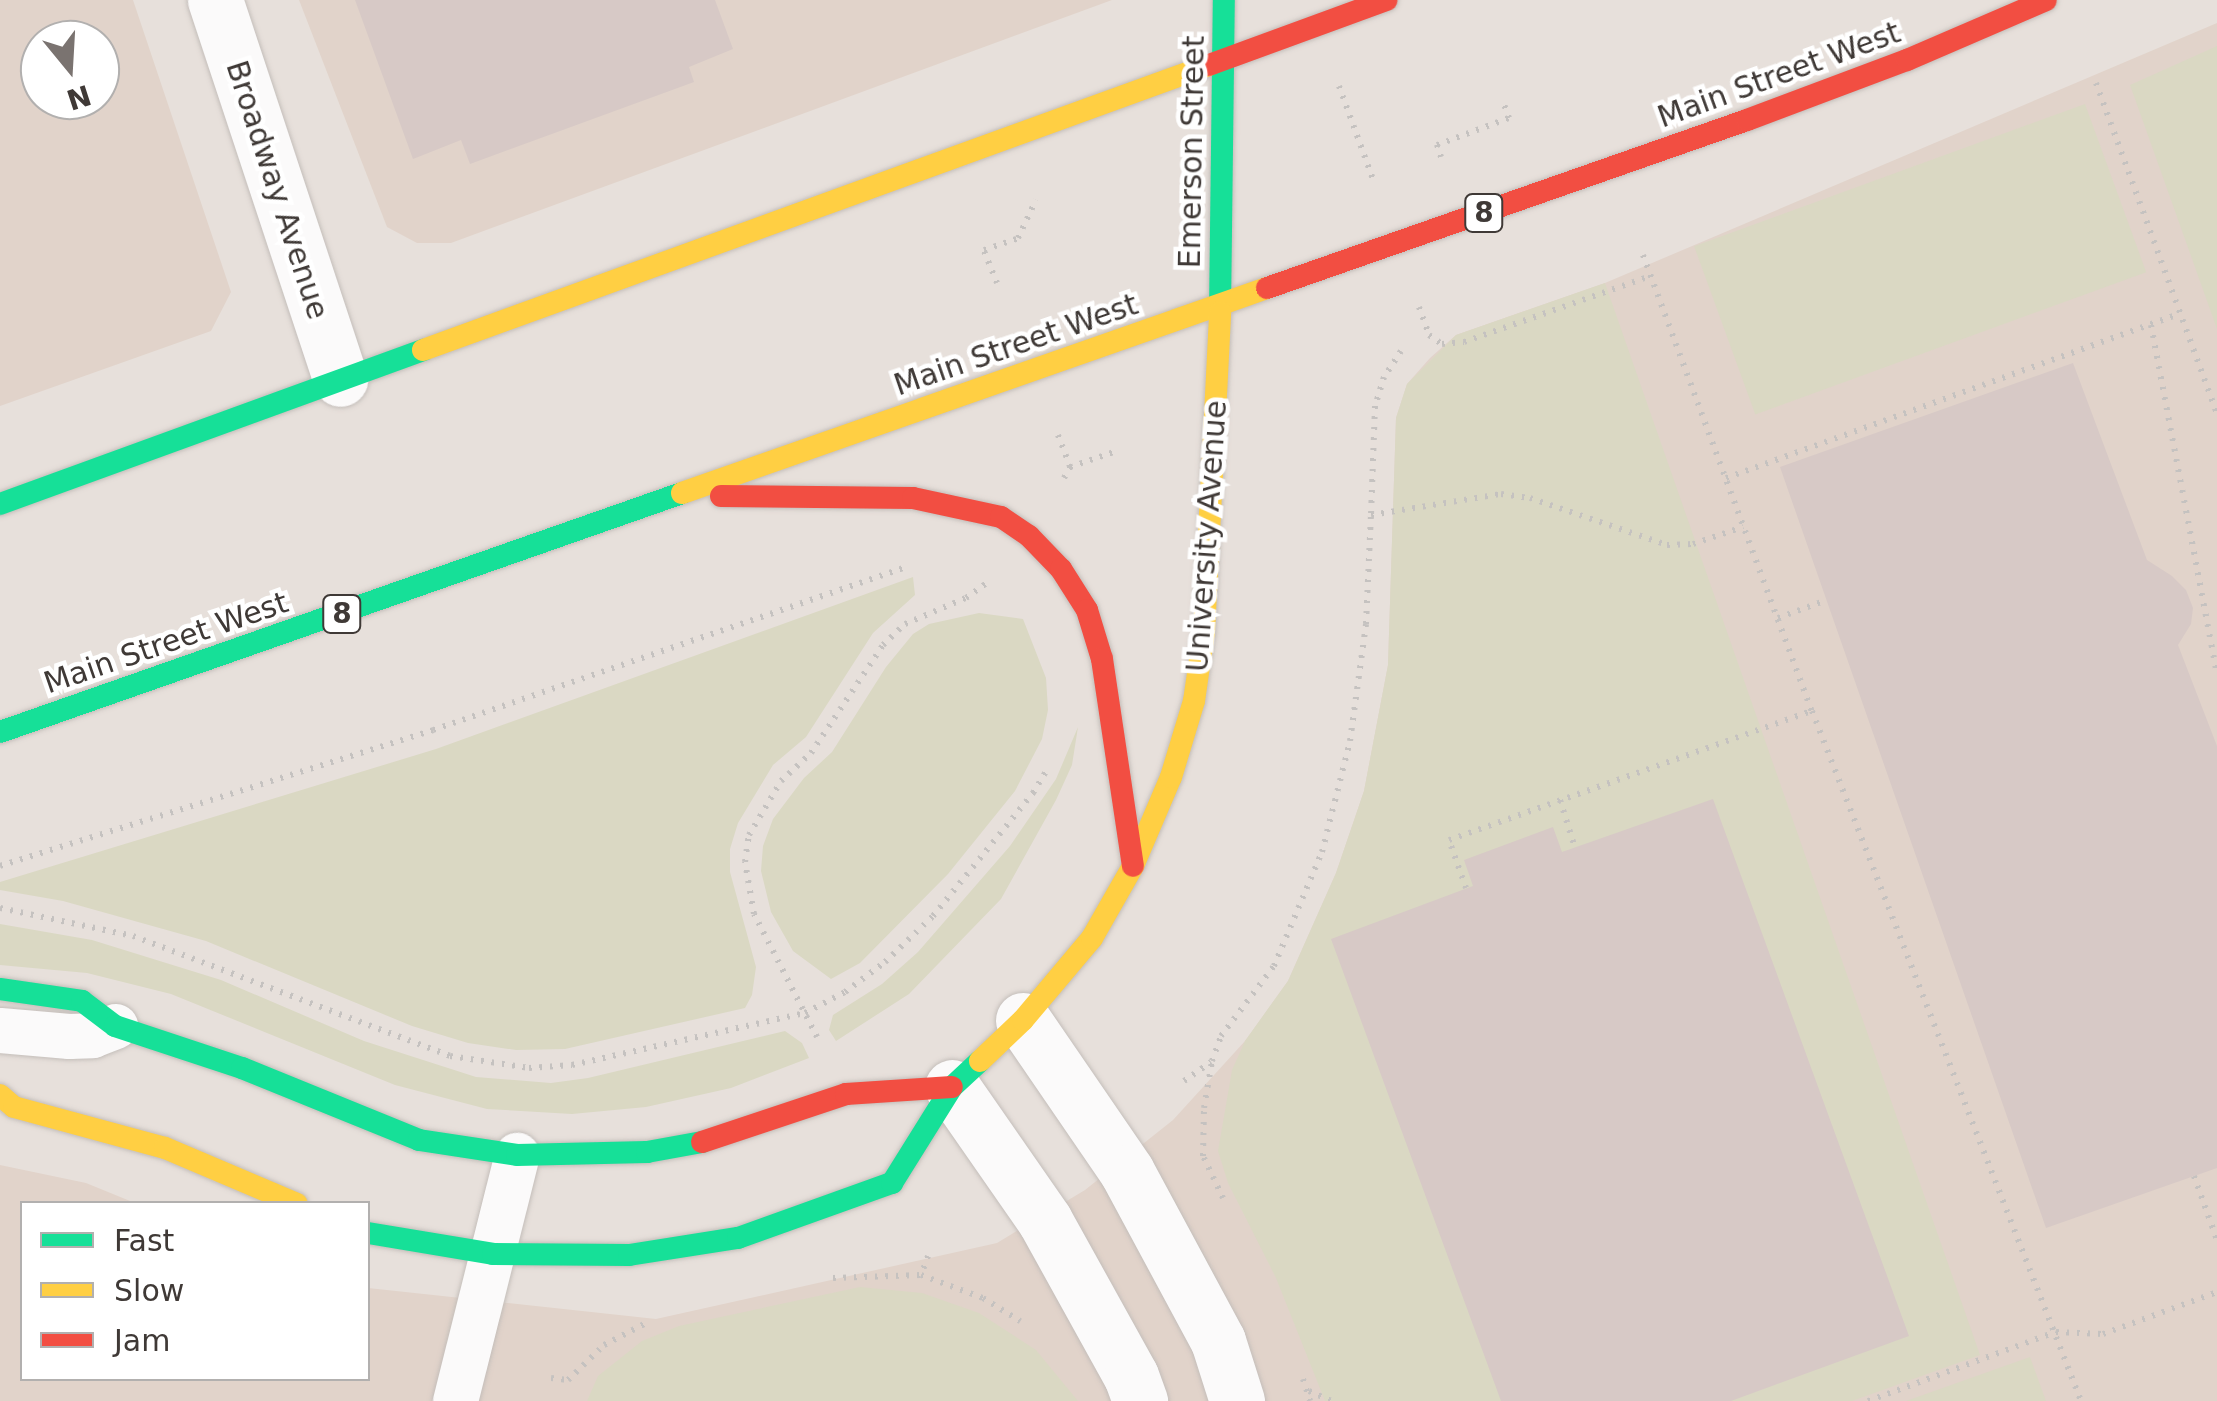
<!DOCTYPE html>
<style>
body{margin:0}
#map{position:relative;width:2217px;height:1401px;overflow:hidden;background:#e7e0db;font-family:"DejaVu Sans",sans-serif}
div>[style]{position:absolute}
.built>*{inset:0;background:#e1d3ca}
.green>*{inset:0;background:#dad8c3;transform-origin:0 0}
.building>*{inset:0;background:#d7c9c6}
.path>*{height:6px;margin-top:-3px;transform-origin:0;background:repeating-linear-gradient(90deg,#c5c2c0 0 2.5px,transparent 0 10.5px)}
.roads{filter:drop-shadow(0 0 2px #c4beba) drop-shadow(0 0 2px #c4beba)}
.lane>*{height:45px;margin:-22.5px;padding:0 22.5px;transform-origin:22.5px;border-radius:22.5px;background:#fbfafa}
.street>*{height:55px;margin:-27.5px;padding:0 27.5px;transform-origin:27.5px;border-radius:27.5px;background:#fbfafa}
.fast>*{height:22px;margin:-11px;padding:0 11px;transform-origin:11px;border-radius:11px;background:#16e098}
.slow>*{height:22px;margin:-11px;padding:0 11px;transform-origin:11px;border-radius:11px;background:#ffcf43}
.jam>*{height:22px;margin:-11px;padding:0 11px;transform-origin:11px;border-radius:11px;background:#f24e42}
span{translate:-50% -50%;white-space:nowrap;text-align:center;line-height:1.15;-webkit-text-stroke:9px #fff;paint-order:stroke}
.shield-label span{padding:2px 8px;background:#fff;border:2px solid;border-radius:8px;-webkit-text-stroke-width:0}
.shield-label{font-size:28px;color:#3f3936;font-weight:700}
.street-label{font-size:30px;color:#3f3936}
.legend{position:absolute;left:20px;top:1201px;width:350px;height:180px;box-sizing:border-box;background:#fff;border:2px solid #b2b0af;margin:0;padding:12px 18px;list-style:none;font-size:30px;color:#3f3936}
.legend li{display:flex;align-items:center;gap:20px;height:50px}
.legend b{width:50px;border:2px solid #b2b0af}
.north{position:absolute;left:20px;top:20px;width:100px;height:100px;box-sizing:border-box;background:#fff;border:2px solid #b2b0af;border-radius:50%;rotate:162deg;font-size:28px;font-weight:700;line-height:40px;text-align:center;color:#3f3936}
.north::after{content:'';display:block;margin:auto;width:35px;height:45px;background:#7a7370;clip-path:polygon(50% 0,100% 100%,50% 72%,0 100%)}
</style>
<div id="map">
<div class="built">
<div style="clip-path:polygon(evenodd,0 0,133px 0,231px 292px,211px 331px,0 406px,0 0,100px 40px,100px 100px,40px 100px,40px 40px,100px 40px)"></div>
<div style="clip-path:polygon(299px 0,1112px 0,451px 243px,417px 243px,387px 227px)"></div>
<div style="clip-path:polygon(2217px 23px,2217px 1401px,0 1401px,0 1165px,86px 1183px,135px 1203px,22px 1204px,22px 1378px,368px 1378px,368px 1288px,656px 1319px,997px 1243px,1085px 1190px,1173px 1120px,1245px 1041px,1288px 981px,1336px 873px,1364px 791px,1388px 665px,1396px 418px,1407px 384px,1430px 358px,1456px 335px,1605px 283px)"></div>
</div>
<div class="green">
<div style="clip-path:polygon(2217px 46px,2217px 329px,2130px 85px)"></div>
<div style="left:2085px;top:104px;width:179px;height:416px;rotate:70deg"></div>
<div style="clip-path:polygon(1605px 283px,1980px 1355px,1852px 1401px,1325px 1401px,1276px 1278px,1228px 1183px,1218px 1151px,1232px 1070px,1245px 1041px,1288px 981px,1336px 873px,1364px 791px,1388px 665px,1396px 418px,1407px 384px,1456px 335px)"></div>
<div style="clip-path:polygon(913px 577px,915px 595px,873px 633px,806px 737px,773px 765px,738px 823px,730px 849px,730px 872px,756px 967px,752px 995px,745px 1008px,565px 1049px,516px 1050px,468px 1043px,412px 1026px,206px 941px,63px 901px,0 890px,0 882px,436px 749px)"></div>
<div style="clip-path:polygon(979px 613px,1023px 619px,1046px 678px,1048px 710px,1042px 739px,1015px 791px,948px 874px,860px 963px,831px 979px,793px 951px,771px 912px,761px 871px,763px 846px,773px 819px,804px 778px,832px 752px,886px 667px,913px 634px,929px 624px)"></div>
<div style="clip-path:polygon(1078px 727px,1072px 765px,1056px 800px,1001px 899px,909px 994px,836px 1041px,829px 1030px,833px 1015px,882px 984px,918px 952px,1010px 846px,1056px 779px)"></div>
<div style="clip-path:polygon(0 924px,92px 940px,221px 980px,364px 1041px,476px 1077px,551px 1083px,588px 1078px,785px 1031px,802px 1043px,809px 1058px,731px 1088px,646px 1107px,572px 1114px,487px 1109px,395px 1085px,171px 994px,87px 973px,0 965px)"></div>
<div style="clip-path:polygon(860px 1287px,922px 1293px,979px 1313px,1036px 1350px,1078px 1401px,587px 1401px,598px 1376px,642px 1341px,679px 1326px)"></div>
<div style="clip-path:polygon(2030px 1357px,2046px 1401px,1906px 1401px)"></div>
</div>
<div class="building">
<div style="clip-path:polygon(355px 0,715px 0,733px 49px,689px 67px,694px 82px,470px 164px,461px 140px,413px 159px)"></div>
<div style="clip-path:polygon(2073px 363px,2147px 560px,2172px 576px,2186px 590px,2193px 608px,2191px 624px,2178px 645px,2217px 746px,2217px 1168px,2046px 1228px,1780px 467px)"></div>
<div style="clip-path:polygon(1713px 799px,1909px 1336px,1731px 1401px,1501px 1401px,1331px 939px,1473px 886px,1464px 860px,1553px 827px,1562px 852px)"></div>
</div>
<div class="path">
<div style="left:2096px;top:83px;width:351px;rotate:69.9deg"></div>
<div style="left:1339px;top:86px;width:102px;rotate:70deg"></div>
<div style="left:1441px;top:157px;width:13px;rotate:-108deg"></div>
<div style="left:1437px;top:145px;width:77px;rotate:-20.6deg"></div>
<div style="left:1509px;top:118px;width:20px;rotate:-110deg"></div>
<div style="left:1643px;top:255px;width:486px;rotate:69.7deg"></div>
<div style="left:1812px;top:711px;width:741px;rotate:68.7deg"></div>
<div style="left:997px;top:283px;width:35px;rotate:-112deg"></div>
<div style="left:984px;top:250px;width:36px;rotate:-19deg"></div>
<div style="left:1018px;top:238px;width:42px;rotate:-64.7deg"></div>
<div style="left:1419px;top:307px;width:30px;rotate:70deg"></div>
<div style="left:1429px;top:335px;width:16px;rotate:35deg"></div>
<div style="left:1442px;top:344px;width:22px;rotate:-5deg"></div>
<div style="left:1464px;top:342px;width:197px;rotate:-19.5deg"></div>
<div style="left:2151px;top:325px;width:356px;rotate:79.3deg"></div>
<div style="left:1401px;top:351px;width:31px;rotate:123deg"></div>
<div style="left:1384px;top:377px;width:30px;rotate:107deg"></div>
<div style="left:1375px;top:406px;width:109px;rotate:92.1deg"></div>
<div style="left:1371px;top:515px;width:132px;rotate:-9.2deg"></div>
<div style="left:1501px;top:494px;width:29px;rotate:8deg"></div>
<div style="left:1530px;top:498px;width:145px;rotate:18.9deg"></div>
<div style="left:1667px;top:545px;width:26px;rotate:-2deg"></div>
<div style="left:1693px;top:544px;width:53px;rotate:-18.8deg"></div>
<div style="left:1058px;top:435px;width:34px;rotate:69deg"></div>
<div style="left:1064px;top:478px;width:13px;rotate:-61deg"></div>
<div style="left:1070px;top:467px;width:46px;rotate:-18.8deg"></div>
<div style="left:1726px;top:478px;width:482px;rotate:-19.9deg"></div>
<div style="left:1778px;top:618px;width:52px;rotate:-20.2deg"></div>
<div style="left:1560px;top:800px;width:50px;rotate:72.6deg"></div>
<div style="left:0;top:866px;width:454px;rotate:-17.4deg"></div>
<div style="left:433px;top:730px;width:497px;rotate:-19deg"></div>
<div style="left:1466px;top:888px;width:51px;rotate:-109.5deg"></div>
<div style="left:1449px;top:840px;width:385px;rotate:-19.6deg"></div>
<div style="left:0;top:908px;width:136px;rotate:11.9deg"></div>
<div style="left:133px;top:936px;width:339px;rotate:20.7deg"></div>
<div style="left:450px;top:1056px;width:80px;rotate:8.6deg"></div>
<div style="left:529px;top:1068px;width:43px;rotate:-4deg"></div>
<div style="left:572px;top:1065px;width:239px;rotate:-12.6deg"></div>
<div style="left:805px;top:1013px;width:45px;rotate:-27.7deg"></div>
<div style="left:845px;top:992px;width:50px;rotate:-36.9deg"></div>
<div style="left:885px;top:962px;width:66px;rotate:-43.8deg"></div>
<div style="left:933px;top:916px;width:159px;rotate:-50.9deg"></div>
<div style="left:1033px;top:793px;width:31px;rotate:-59deg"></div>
<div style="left:817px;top:1037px;width:138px;rotate:-117.1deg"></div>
<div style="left:754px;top:914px;width:53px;rotate:-99.8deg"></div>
<div style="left:745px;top:862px;width:27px;rotate:-82deg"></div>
<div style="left:749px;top:835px;width:63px;rotate:-59.3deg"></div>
<div style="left:781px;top:781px;width:41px;rotate:-43deg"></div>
<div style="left:811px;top:753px;width:130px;rotate:-56.3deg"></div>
<div style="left:883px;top:645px;width:30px;rotate:-44deg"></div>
<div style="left:905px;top:624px;width:66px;rotate:-23.1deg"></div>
<div style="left:966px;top:598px;width:24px;rotate:-36deg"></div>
<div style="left:1184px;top:1081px;width:33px;rotate:-35deg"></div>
<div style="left:2194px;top:1176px;width:68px;rotate:70.2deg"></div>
<div style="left:1223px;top:1198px;width:47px;rotate:-115.5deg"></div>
<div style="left:1203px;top:1156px;width:48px;rotate:-88.8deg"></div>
<div style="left:1204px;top:1108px;width:48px;rotate:-80.3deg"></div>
<div style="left:1212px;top:1061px;width:27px;rotate:-70deg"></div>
<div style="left:1221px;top:1036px;width:88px;rotate:-52.9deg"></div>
<div style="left:1274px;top:966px;width:124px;rotate:-67.2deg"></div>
<div style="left:1322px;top:852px;width:114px;rotate:-75.8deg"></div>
<div style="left:1350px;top:741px;width:118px;rotate:-82.2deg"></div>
<div style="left:1366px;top:624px;width:109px;rotate:-87.4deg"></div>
<div style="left:928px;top:1256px;width:20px;rotate:110deg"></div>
<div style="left:921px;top:1275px;width:66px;rotate:20.4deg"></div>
<div style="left:983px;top:1298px;width:44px;rotate:31.9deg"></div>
<div style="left:833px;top:1278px;width:88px;rotate:-2deg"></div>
<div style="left:551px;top:1378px;width:17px;rotate:7deg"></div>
<div style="left:568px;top:1380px;width:50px;rotate:-44.2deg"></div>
<div style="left:604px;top:1345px;width:47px;rotate:-27.6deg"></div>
<div style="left:1303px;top:1379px;width:23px;rotate:72deg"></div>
<div style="left:1309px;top:1391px;width:24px;rotate:24deg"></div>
<div style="left:1868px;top:1401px;width:200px;rotate:-20.2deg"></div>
<div style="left:2056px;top:1332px;width:47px;rotate:2.4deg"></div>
<div style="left:2103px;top:1334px;width:121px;rotate:-20.2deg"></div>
</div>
<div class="roads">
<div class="lane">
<div style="left:0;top:1030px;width:69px;rotate:5deg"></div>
<div style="left:69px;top:1036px;width:23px;rotate:-2deg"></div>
<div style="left:92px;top:1035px;width:25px;rotate:-21deg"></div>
<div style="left:455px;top:1401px;width:254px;rotate:-75.9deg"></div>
</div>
<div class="street">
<div style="left:215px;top:0;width:399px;rotate:71.7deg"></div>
<div style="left:1023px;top:1020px;width:184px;rotate:55.6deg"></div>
<div style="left:1127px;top:1172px;width:192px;rotate:61.7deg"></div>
<div style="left:1218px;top:1341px;width:63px;rotate:72.4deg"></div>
<div style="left:952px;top:1087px;width:163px;rotate:55.2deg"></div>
<div style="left:1045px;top:1221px;width:177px;rotate:61deg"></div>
<div style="left:1131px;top:1376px;width:27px;rotate:70deg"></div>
</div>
<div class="fast">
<div style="left:1220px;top:312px;width:312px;rotate:-89.3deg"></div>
<div style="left:0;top:504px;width:450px;rotate:-20deg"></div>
<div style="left:0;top:732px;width:723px;rotate:-19.31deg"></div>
<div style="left:0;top:989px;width:83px;rotate:8.3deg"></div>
<div style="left:82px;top:1001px;width:41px;rotate:37.1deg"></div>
<div style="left:115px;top:1026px;width:134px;rotate:18.3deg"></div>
<div style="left:242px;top:1068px;width:191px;rotate:22.1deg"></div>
<div style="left:419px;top:1140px;width:99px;rotate:8.7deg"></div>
<div style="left:517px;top:1155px;width:130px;rotate:-1.3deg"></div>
<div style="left:647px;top:1152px;width:56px;rotate:-10.3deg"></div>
<div style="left:368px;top:1233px;width:127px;rotate:9.5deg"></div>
<div style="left:493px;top:1254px;width:136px;rotate:0.4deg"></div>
<div style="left:629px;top:1255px;width:110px;rotate:-8.9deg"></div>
<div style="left:738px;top:1238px;width:164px;rotate:-19.7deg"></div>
<div style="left:892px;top:1183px;width:113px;rotate:-58deg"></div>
<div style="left:952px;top:1087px;width:38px;rotate:-43deg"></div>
</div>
<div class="slow">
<div style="left:423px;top:350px;width:836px;rotate:-19.93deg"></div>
<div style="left:682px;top:493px;width:620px;rotate:-19.31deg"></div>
<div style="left:980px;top:1061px;width:59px;rotate:-43.6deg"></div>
<div style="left:1023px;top:1020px;width:107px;rotate:-49.9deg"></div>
<div style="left:1092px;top:938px;width:83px;rotate:-60.3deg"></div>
<div style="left:1133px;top:866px;width:97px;rotate:-66.9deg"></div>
<div style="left:1171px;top:777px;width:79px;rotate:-73.2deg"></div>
<div style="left:1194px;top:701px;width:70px;rotate:-81.8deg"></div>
<div style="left:1204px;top:632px;width:320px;rotate:-87.1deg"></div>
<div style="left:0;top:1095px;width:18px;rotate:41deg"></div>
<div style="left:14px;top:1107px;width:156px;rotate:15.2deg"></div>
<div style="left:165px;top:1148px;width:143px;rotate:23deg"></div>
</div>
<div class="jam">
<div style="left:1209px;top:65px;width:189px;rotate:-20.1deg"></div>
<div style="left:1267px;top:288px;width:509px;rotate:-19.29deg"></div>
<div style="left:1747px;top:120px;width:171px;rotate:-20.6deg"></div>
<div style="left:1907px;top:60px;width:151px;rotate:-23.3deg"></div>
<div style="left:721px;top:496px;width:192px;rotate:0.6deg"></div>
<div style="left:913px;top:498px;width:90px;rotate:12.2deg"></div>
<div style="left:1001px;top:517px;width:34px;rotate:34deg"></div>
<div style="left:1029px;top:536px;width:46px;rotate:45.9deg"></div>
<div style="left:1061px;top:569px;width:49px;rotate:57.6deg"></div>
<div style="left:1087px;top:610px;width:51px;rotate:73deg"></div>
<div style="left:1102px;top:659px;width:209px;rotate:81.5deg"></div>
<div style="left:702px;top:1142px;width:152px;rotate:-18.4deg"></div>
<div style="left:846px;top:1094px;width:106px;rotate:-3.8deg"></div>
</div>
</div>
<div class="shield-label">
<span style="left:1484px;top:213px">8</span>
<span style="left:342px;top:614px">8</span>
</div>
<div class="street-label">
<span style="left:1779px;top:75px;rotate:-20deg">Main Street West</span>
<span style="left:1192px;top:152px;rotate:-89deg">Emerson Street</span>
<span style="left:277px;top:190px;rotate:72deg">Broadway Avenue</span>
<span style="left:1016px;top:345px;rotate:-19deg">Main Street West</span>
<span style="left:1207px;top:536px;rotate:-86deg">University Avenue</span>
<span style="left:166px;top:643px;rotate:-19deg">Main Street West</span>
</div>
<ul class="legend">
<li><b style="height:12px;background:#16e098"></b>Fast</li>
<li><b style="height:12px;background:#ffcf43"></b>Slow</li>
<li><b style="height:12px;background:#f24e42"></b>Jam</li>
</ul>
<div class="north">N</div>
</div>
